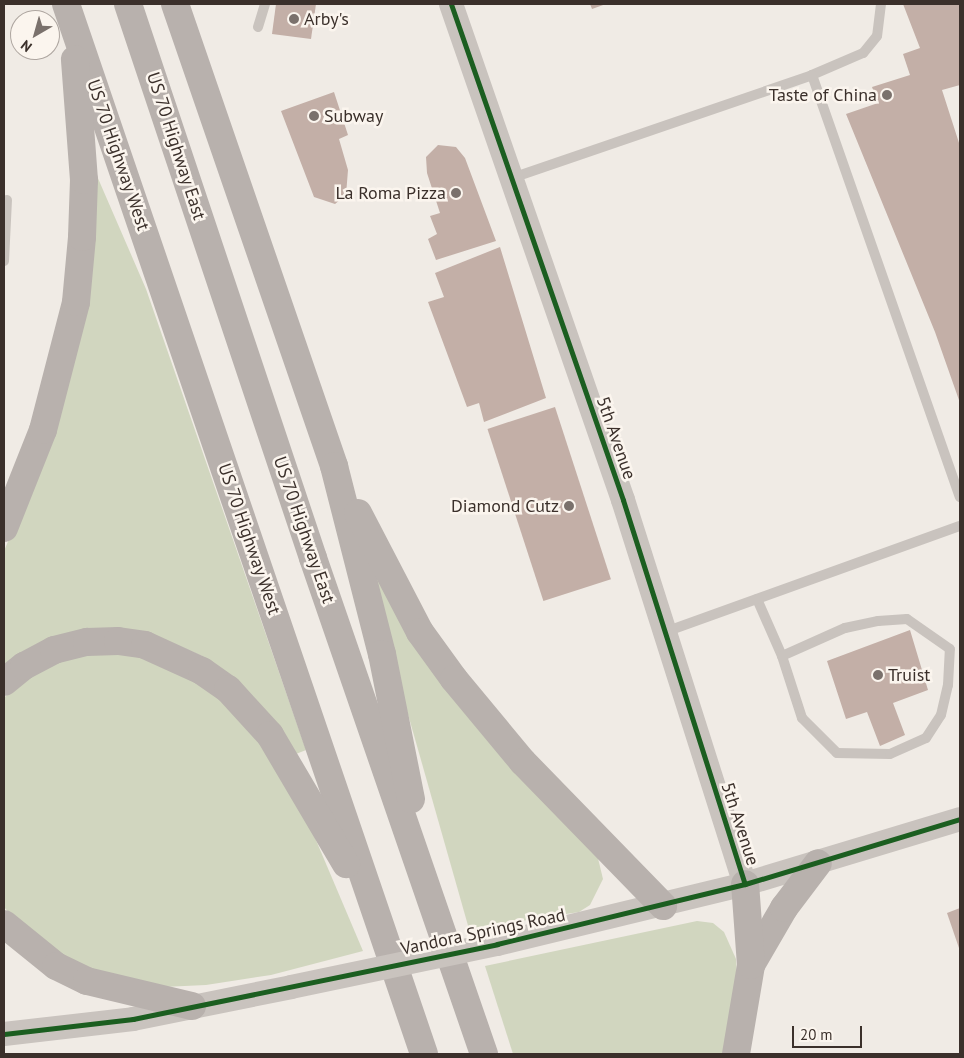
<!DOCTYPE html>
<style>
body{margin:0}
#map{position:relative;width:964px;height:1058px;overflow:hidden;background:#f0ebe5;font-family:"PT Sans",sans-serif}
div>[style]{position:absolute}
.green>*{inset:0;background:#d1d6bf}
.building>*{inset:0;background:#c3afa7;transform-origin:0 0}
.service>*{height:10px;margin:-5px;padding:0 5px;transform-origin:5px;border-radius:5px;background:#c9c3be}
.tertiary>*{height:24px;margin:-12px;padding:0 12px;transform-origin:12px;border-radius:12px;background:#c9c3be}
.primary>*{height:28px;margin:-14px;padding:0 14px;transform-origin:14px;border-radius:14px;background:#b8b1ad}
.tertiary-bridge>*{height:24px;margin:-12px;padding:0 12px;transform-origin:12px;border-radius:12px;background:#c9c3be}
.cycleway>*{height:5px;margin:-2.5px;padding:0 2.5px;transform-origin:2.5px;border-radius:2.5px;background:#1b5e20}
.dots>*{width:14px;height:14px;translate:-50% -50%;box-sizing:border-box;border:2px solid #fbf5ee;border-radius:50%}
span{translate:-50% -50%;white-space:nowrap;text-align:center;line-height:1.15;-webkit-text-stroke:5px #fbf5ee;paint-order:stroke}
.poi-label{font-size:18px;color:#3b302b}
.left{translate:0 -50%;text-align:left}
.right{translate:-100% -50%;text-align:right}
.street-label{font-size:18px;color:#3b302b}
.frame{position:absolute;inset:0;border:5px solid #3b302b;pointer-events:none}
.north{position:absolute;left:10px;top:10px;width:50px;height:50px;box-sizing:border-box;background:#fbf5ee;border:1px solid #aea6a0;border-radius:50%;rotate:218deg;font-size:14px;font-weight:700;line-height:20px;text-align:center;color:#3b302b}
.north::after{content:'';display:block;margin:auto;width:18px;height:22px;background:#7a716c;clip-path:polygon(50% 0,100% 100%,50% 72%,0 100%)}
.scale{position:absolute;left:792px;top:1026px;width:70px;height:22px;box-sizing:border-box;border:2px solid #3b302b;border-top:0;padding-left:6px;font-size:15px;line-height:18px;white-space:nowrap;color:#3b302b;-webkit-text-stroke:4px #fbf5ee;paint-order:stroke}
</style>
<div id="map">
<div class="green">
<div style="clip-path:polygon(97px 176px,146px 289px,306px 750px,296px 754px,202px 656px,156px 636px,4px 669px,4px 551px,18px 518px)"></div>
<div style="clip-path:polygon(380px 577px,596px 850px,603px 879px,590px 905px,579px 912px,469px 929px,394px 665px,375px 581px)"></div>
<div style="clip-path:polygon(106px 651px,160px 661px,218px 695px,265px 747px,307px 819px,363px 951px,271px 975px,206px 985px,163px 987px,127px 984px,65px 960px,15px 920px,4px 907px,4px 698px,15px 686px,57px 660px)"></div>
<div style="clip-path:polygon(697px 921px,713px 923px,724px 932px,736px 959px,737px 976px,724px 1054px,513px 1054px,485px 966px)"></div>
</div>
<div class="building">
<div style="clip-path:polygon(276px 4px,316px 4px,311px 39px,272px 34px)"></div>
<div style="clip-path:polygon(590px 4px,606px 4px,592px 9px)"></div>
<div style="clip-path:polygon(903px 4px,960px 4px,960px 85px,942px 90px,960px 146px,960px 403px,935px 332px,846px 114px,878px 103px,872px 87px,910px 75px,903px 54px,920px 48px)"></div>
<div style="clip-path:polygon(334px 92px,348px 135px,339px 139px,348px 170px,346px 195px,335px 204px,314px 197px,281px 111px)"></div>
<div style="clip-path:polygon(438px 145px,456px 147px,465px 158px,496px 241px,436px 260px,428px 239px,437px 234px,430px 216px,440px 213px,427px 173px,426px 157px)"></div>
<div style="clip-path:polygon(500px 247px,546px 398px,484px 422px,479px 403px,467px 407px,428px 302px,444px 297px,435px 273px)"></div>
<div style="left:555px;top:407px;width:181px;height:71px;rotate:72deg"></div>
<div style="clip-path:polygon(910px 630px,928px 690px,893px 703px,905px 735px,880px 746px,867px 712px,846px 719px,827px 661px)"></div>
<div style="clip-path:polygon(960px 908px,960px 951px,947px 913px)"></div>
</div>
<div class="service">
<div style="left:881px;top:4px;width:32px;rotate:97deg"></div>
<div style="left:877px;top:36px;width:22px;rotate:129deg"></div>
<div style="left:863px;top:53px;width:56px;rotate:156.7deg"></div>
<div style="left:812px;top:75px;width:447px;rotate:70.7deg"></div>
<div style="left:258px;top:27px;width:24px;rotate:-73deg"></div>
<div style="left:512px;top:178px;width:317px;rotate:-18.9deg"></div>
<div style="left:4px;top:261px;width:61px;rotate:-87.2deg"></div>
<div style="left:757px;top:599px;width:62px;rotate:66.3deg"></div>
<div style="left:782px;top:656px;width:65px;rotate:72.1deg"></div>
<div style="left:802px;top:718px;width:49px;rotate:45deg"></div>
<div style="left:837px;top:753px;width:53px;rotate:1.1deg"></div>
<div style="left:890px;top:754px;width:39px;rotate:-24deg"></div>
<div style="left:926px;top:738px;width:27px;rotate:-57deg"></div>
<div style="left:941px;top:715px;width:31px;rotate:-77deg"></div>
<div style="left:948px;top:685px;width:36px;rotate:-87deg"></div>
<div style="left:665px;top:632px;width:313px;rotate:-19.8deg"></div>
<div style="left:782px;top:656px;width:69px;rotate:-24deg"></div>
<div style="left:845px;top:628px;width:34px;rotate:-12deg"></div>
<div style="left:878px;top:621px;width:29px;rotate:-4deg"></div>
<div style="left:907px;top:619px;width:52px;rotate:34.9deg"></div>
</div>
<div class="tertiary">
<div style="left:451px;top:4px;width:525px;rotate:70.87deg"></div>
<div style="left:623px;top:500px;width:403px;rotate:72.4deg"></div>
<div style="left:497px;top:944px;width:255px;rotate:-13.6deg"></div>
<div style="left:745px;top:884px;width:225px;rotate:-16.8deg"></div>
<div style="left:4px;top:1034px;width:130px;rotate:-6.6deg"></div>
<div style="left:133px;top:1019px;width:161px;rotate:-11.4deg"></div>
</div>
<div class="primary">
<div style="left:66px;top:4px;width:1109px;rotate:71.17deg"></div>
<div style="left:128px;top:4px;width:584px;rotate:71.53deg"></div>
<div style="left:313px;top:558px;width:525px;rotate:70.98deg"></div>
<div style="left:175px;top:4px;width:489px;rotate:71deg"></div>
<div style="left:334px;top:466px;width:194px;rotate:75.7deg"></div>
<div style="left:382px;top:654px;width:148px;rotate:78.7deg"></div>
<div style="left:358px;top:513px;width:134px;rotate:62.5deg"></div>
<div style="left:420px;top:632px;width:58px;rotate:54.1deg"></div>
<div style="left:454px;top:679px;width:108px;rotate:50.3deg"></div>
<div style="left:523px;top:762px;width:201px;rotate:45.8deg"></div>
<div style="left:4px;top:528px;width:105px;rotate:-68.3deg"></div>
<div style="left:43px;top:430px;width:132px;rotate:-75.5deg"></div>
<div style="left:76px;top:302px;width:65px;rotate:-84.7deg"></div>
<div style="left:82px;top:237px;width:57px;rotate:-88deg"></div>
<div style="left:84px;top:180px;width:121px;rotate:-94.3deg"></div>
<div style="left:4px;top:682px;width:26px;rotate:-39deg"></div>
<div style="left:24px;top:666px;width:34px;rotate:-28deg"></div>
<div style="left:54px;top:650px;width:34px;rotate:-14deg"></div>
<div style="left:87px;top:642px;width:31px;rotate:-2deg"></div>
<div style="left:118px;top:641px;width:27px;rotate:8deg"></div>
<div style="left:145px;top:645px;width:63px;rotate:24.5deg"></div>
<div style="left:202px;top:671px;width:32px;rotate:35deg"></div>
<div style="left:228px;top:689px;width:62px;rotate:47.6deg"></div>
<div style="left:270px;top:735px;width:150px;rotate:59.5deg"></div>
<div style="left:4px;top:924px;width:67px;rotate:38.9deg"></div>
<div style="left:56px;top:966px;width:34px;rotate:26deg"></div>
<div style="left:87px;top:981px;width:108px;rotate:13.4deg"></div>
<div style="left:751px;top:965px;width:66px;rotate:-59.9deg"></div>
<div style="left:784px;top:908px;width:56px;rotate:-52.9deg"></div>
<div style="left:736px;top:1054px;width:90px;rotate:-80.4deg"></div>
<div style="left:751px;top:965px;width:81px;rotate:-94.2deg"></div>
</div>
<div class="tertiary-bridge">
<div style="left:291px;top:987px;width:210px;rotate:-11.8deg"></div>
</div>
<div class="cycleway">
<div style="left:451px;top:4px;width:525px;rotate:70.87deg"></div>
<div style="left:623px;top:500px;width:403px;rotate:72.4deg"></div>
<div style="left:4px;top:1034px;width:130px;rotate:-6.6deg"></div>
<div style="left:133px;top:1019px;width:372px;rotate:-11.6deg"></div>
<div style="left:497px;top:944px;width:255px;rotate:-13.6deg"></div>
<div style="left:745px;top:884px;width:225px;rotate:-16.8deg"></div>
</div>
<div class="dots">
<div style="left:294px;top:19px;background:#7a716c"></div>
<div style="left:887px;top:95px;background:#7a716c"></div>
<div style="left:314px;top:116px;background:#7a716c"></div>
<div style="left:456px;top:193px;background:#7a716c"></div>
<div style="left:569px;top:506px;background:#7a716c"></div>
<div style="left:878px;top:675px;background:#7a716c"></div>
</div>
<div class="poi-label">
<span class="left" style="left:304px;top:19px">Arby's</span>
<span class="right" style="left:877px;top:95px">Taste of China</span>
<span class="left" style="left:324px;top:116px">Subway</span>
<span class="right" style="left:446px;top:193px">La Roma Pizza</span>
<span class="right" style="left:559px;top:506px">Diamond Cutz</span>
<span class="left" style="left:888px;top:675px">Truist</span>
</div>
<div class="street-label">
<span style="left:176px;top:146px;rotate:72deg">US 70 Highway East</span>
<span style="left:118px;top:155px;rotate:71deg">US 70 Highway West</span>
<span style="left:616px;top:438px;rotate:71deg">5th Avenue</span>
<span style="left:304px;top:530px;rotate:71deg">US 70 Highway East</span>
<span style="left:249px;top:539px;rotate:71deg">US 70 Highway West</span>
<span style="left:740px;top:824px;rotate:72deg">5th Avenue</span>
<span style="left:483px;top:932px;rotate:-12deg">Vandora Springs Road</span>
</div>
<div class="frame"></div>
<div class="north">N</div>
<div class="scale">20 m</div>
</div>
